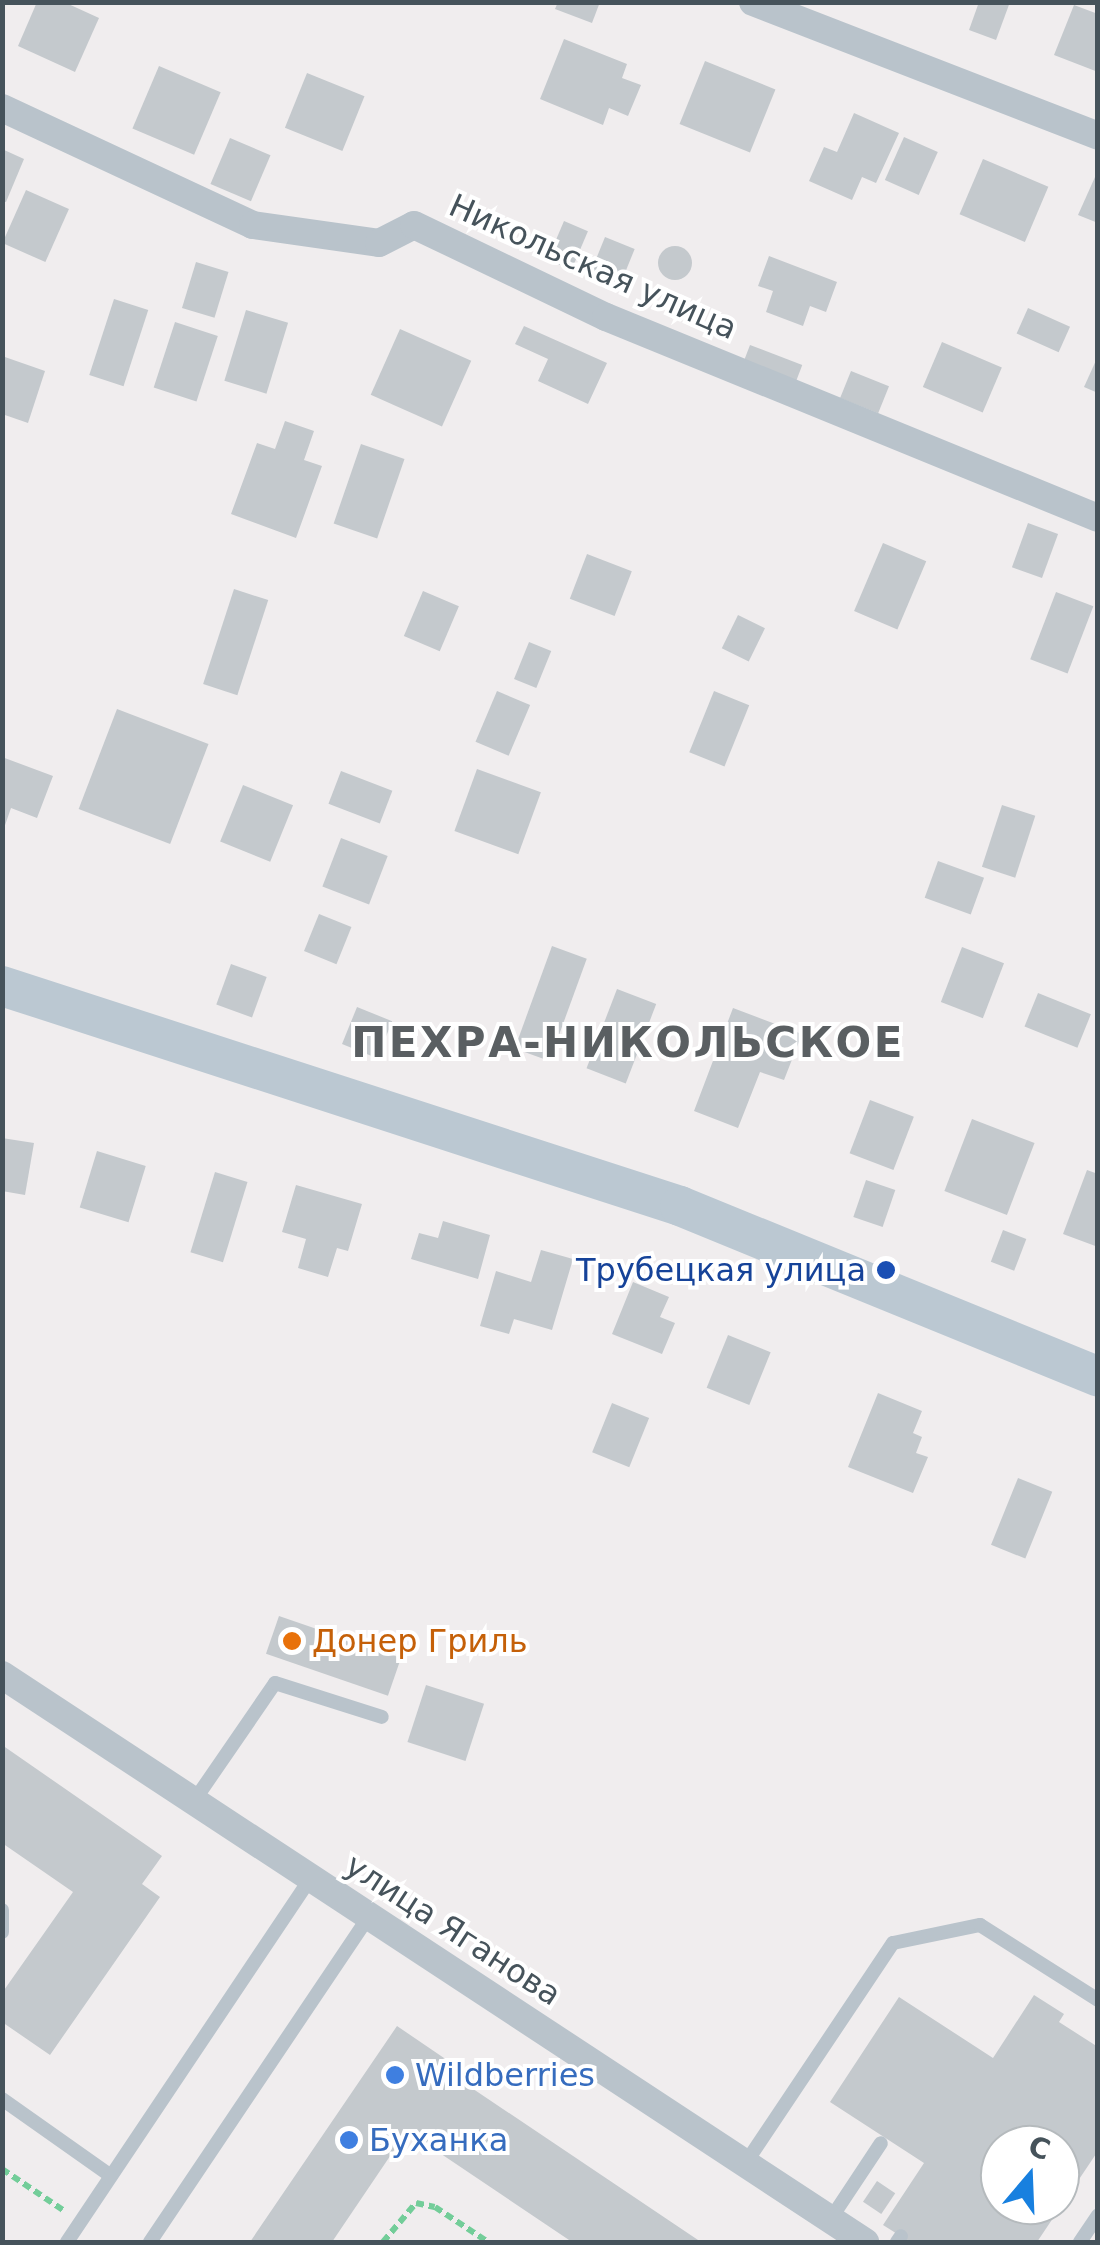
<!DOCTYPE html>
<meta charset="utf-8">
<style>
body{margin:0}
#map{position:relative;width:1100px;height:2245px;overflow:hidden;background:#f0edee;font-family:"DejaVu Sans",sans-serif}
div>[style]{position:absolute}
.building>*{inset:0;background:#c4c9cd;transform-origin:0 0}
.round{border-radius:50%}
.path>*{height:6px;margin-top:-3px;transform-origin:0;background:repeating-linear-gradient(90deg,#73cd99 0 8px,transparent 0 13px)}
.lane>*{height:14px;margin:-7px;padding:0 7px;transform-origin:7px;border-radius:7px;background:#b9c3cb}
.street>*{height:28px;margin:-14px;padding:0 14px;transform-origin:14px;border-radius:14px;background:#b9c3cb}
.secondary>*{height:40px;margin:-20px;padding:0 20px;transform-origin:20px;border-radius:20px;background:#bbc8d2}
.dots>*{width:28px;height:28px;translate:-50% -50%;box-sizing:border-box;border:5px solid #fff;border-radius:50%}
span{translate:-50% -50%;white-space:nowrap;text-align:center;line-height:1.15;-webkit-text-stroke:8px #fff;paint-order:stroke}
.street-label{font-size:32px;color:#46535b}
.transit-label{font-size:32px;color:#164399}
.right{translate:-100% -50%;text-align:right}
.food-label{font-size:32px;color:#c56008}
.left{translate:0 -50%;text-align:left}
.shop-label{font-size:32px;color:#366cbe}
.district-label{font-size:42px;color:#5a5f62;font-weight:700;letter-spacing:2.5px}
.frame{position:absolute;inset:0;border:5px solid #46535b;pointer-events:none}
.north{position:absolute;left:980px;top:2125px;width:100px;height:100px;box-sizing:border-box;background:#fff;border:2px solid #b5babd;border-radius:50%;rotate:19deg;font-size:28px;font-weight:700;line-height:40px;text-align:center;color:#46535b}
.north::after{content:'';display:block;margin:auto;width:35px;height:45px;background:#1880df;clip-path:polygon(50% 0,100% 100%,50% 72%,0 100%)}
</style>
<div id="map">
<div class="building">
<div style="clip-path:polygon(37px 2px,64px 2px,99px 18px,75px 72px,18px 46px)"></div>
<div style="clip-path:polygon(558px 2px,600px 2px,592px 23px,555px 9px)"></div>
<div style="clip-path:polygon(979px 2px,1010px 2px,996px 40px,969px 30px)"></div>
<div style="clip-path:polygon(1074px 5px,1098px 14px,1098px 72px,1054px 55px)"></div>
<div style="clip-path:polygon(564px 39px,627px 64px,622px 78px,641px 85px,628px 116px,609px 108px,603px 125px,540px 99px)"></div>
<div style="left:705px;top:61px;width:76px;height:68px;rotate:22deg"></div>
<div style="left:159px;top:66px;width:67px;height:68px;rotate:23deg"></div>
<div style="left:307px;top:73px;width:62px;height:59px;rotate:22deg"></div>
<div style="clip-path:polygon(854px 113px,899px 133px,876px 183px,862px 177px,852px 200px,809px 181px,824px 147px,837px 152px)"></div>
<div style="left:904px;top:137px;width:37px;height:47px;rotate:24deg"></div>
<div style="left:230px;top:138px;width:44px;height:50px;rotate:23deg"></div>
<div style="clip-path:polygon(2px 149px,24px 159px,6px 202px,2px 201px)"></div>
<div style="left:983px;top:159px;width:71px;height:60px;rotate:23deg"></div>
<div style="clip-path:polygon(1095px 177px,1098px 178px,1098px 223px,1078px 215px)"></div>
<div style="left:26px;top:190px;width:47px;height:58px;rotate:24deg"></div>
<div style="left:564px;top:221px;width:26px;height:42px;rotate:23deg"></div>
<div style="left:605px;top:237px;width:32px;height:43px;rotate:22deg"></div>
<div class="round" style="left:658px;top:246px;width:34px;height:34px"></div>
<div style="clip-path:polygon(769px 256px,837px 282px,826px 312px,810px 306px,803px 326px,766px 312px,773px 291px,758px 286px)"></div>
<div style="left:196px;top:262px;width:34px;height:48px;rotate:17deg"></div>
<div style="left:114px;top:299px;width:36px;height:80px;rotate:18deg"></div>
<div style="left:1028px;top:308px;width:46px;height:28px;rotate:24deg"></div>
<div style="left:246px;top:310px;width:44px;height:74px;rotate:17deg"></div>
<div style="left:175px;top:322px;width:45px;height:69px;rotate:18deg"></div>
<div style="clip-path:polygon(524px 326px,607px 363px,588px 404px,538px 381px,548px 359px,515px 344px)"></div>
<div style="left:400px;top:329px;width:78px;height:72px;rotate:24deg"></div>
<div style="left:942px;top:342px;width:65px;height:49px;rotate:23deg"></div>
<div style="left:750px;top:345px;width:56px;height:20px;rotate:21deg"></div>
<div style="clip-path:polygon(2px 356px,45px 371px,28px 423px,2px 414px)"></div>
<div style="clip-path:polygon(1098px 356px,1098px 393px,1084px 387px)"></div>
<div style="left:851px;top:371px;width:41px;height:29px;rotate:22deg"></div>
<div style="clip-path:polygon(285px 421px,314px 431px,304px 460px,322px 466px,296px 538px,231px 514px,257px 443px,275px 449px)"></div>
<div style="left:361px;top:444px;width:46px;height:84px;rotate:19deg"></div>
<div style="left:1028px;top:523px;width:32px;height:47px;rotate:20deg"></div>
<div style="left:883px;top:543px;width:47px;height:74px;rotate:23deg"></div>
<div style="left:587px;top:554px;width:48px;height:48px;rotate:21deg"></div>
<div style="left:234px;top:589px;width:36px;height:100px;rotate:18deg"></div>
<div style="left:423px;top:591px;width:39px;height:49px;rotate:23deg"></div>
<div style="left:1056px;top:592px;width:40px;height:72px;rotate:21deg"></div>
<div style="left:738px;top:615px;width:30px;height:37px;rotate:26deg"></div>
<div style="left:529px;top:642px;width:24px;height:40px;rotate:22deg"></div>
<div style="left:497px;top:691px;width:36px;height:55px;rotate:23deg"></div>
<div style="left:714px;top:691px;width:38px;height:66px;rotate:22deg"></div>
<div style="left:117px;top:709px;width:98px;height:107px;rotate:21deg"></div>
<div style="clip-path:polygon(2px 757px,53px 776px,37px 818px,11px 808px,3px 831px)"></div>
<div style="left:477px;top:769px;width:68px;height:66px;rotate:20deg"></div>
<div style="left:341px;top:771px;width:55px;height:35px;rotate:21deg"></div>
<div style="left:243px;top:785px;width:54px;height:61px;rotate:22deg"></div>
<div style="left:1002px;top:805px;width:35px;height:65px;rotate:18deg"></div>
<div style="left:341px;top:838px;width:50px;height:52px;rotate:21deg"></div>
<div style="left:938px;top:861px;width:49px;height:39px;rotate:20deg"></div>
<div style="left:319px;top:914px;width:35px;height:40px;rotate:22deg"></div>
<div style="left:552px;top:946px;width:37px;height:109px;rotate:20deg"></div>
<div style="left:962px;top:947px;width:45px;height:59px;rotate:21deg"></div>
<div style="left:231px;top:964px;width:38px;height:43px;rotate:20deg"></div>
<div style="left:617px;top:989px;width:42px;height:85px;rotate:21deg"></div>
<div style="left:1038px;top:993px;width:57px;height:36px;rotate:22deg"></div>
<div style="left:357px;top:1007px;width:38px;height:40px;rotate:22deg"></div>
<div style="clip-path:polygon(733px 1008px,802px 1034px,784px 1080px,760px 1072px,738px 1128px,694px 1111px)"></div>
<div style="left:870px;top:1100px;width:47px;height:57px;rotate:21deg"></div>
<div style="left:972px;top:1119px;width:67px;height:77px;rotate:21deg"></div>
<div style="clip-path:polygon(2px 1138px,34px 1143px,25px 1195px,2px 1191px)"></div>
<div style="left:97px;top:1151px;width:51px;height:59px;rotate:17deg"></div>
<div style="clip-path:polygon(1087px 1170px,1098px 1174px,1098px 1247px,1063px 1234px)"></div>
<div style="left:215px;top:1172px;width:34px;height:84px;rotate:17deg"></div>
<div style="left:866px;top:1180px;width:31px;height:39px;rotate:19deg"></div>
<div style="clip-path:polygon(296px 1185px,362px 1204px,348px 1251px,337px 1248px,328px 1277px,298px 1268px,306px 1239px,282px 1232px)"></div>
<div style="clip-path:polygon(443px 1221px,490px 1235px,478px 1279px,411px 1259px,419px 1233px,438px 1238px)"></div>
<div style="left:1003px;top:1230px;width:25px;height:34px;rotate:21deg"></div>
<div style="clip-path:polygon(541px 1250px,573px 1259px,552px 1330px,514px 1319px,509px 1334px,480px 1326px,496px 1271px,531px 1282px)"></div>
<div style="clip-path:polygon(633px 1282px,669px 1297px,660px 1317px,675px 1323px,662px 1354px,612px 1334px)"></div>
<div style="left:728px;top:1335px;width:46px;height:57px;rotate:22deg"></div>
<div style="clip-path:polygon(878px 1393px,922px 1411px,913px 1433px,922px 1437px,916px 1453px,928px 1457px,913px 1493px,848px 1467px)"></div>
<div style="left:612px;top:1403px;width:40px;height:53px;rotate:22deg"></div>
<div style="left:1018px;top:1478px;width:37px;height:72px;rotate:22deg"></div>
<div style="left:279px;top:1616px;width:129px;height:40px;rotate:19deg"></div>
<div style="left:426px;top:1685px;width:61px;height:60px;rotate:18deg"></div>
<div style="clip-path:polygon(2px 1745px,162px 1856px,142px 1884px,160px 1897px,50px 2055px,2px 2022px,2px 1993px,73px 1892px,2px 1843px)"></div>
<div style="clip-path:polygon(evenodd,1034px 1995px,1064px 2014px,1059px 2022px,1098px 2047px,1098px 2151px,1037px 2242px,910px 2242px,883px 2225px,924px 2163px,830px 2102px,899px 1997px,993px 2058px,1034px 1995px,1000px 2145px,1060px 2145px,1060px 2205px,1000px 2205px,1000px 2145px)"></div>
<div style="clip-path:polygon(397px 2026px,444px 2058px,439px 2066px,701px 2242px,572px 2242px,407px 2131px,332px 2242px,250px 2242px)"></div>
<div style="left:877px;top:2181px;width:22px;height:25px;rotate:34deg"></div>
</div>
<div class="path">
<div style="left:2px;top:2169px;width:73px;rotate:33.9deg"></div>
<div style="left:383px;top:2242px;width:51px;rotate:-49.8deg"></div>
<div style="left:416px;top:2203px;width:19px;rotate:12deg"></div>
<div style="left:435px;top:2207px;width:64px;rotate:33.4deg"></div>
</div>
<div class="lane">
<div style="left:194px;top:1801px;width:143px;rotate:-55.5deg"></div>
<div style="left:275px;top:1683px;width:112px;rotate:17.6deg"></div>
<div style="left:2px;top:1910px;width:22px;rotate:90deg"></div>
<div style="left:2px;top:2099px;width:133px;rotate:35.2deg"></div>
<div style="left:745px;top:2164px;width:266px;rotate:-56.2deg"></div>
<div style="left:893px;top:1943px;width:89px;rotate:-11.7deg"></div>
<div style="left:980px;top:1925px;width:140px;rotate:32.4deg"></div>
<div style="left:830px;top:2220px;width:92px;rotate:-56.5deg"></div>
<div style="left:67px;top:2242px;width:438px;rotate:-56.2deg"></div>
<div style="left:150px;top:2242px;width:393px;rotate:-56.1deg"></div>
<div style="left:897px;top:2242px;width:7px;rotate:-56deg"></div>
<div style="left:1080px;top:2242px;width:32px;rotate:-56deg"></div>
</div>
<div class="street">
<div style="left:753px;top:2px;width:370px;rotate:21.2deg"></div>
<div style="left:2px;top:108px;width:277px;rotate:25deg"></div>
<div style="left:253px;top:225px;width:127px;rotate:8.1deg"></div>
<div style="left:379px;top:243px;width:39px;rotate:-27deg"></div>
<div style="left:414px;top:225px;width:213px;rotate:25.6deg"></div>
<div style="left:606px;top:317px;width:531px;rotate:22.22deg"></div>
<div style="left:2px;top:1675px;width:1033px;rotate:33.31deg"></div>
</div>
<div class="secondary">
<div style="left:2px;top:986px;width:713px;rotate:17.98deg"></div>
<div style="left:680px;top:1206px;width:452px;rotate:22.2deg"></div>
</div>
<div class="dots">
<div style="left:886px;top:1270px;background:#1a4fb4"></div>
<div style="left:292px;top:1641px;background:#e8710a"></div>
<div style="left:395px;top:2075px;background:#3f7fe0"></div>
<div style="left:349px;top:2140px;background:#3f7fe0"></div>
</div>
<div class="street-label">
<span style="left:593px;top:267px;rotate:24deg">Никольская улица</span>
<span style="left:453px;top:1930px;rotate:33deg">улица Яганова</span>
</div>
<div class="transit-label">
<span class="right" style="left:866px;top:1270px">Трубецкая улица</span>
</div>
<div class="food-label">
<span class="left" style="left:312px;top:1641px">Донер Гриль</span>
</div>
<div class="shop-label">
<span class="left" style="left:415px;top:2075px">Wildberries</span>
<span class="left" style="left:369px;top:2140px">Буханка</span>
</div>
<div class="district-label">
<span style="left:628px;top:1043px">ПЕХРА-НИКОЛЬСКОЕ</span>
</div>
<div class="frame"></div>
<div class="north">С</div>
</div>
